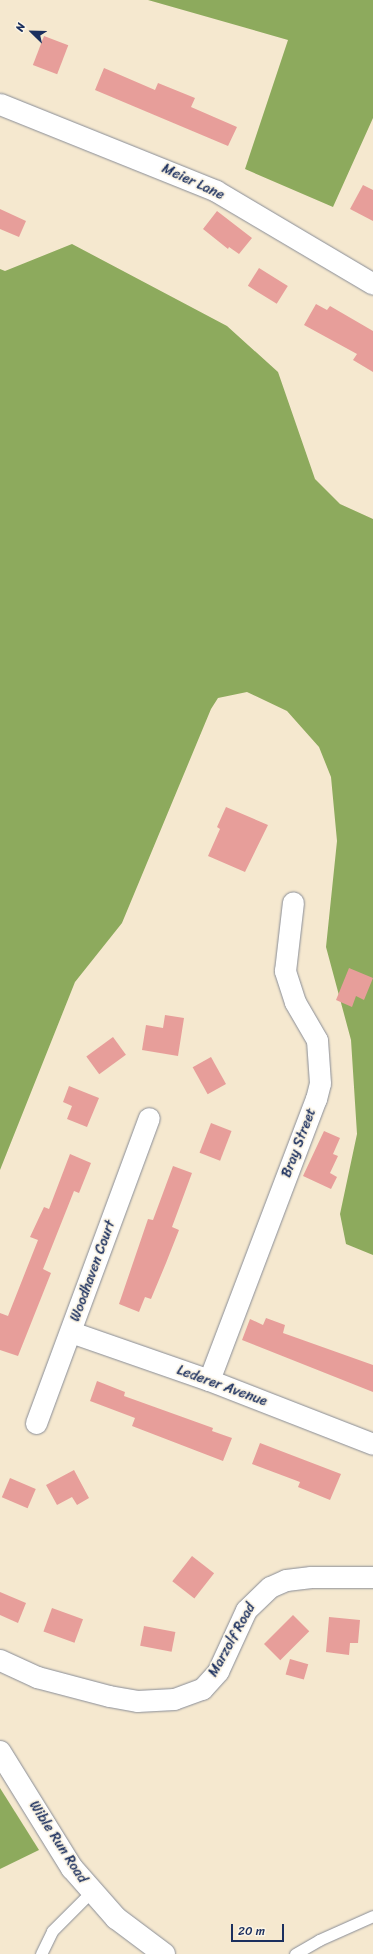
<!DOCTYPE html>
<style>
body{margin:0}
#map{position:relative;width:373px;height:1954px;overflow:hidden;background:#f5e8cf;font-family:Sriracha,sans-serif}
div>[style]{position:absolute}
.forest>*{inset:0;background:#8daa5d}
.building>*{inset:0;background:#e79e9a;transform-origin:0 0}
.roads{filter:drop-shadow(0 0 1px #888c96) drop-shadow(0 0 1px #888c96)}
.service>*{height:11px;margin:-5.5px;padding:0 5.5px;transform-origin:5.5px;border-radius:5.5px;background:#fff}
.minor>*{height:21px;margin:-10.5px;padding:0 10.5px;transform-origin:10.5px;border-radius:10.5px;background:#fff}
.tertiary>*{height:22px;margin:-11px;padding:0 11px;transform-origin:11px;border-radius:11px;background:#fff}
span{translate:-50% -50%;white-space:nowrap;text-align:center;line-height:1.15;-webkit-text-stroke:3.5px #fcf5e5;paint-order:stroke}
.street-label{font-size:14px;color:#1b2f5e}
.north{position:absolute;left:12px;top:12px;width:40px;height:40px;-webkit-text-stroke:3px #fcf5e5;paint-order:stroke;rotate:293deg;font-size:11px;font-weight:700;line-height:16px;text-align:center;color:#1b2f5e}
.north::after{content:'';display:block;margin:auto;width:14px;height:18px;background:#1b2f5e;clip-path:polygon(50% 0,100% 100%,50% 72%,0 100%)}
.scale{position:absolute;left:231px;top:1924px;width:53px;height:18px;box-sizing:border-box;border:2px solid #1b2f5e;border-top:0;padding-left:5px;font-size:12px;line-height:14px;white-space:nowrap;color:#1b2f5e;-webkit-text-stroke:3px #fcf5e5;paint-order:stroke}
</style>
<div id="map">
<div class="forest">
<div style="clip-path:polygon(148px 0,373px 0,373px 118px,333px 207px,245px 169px,288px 40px)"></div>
<div style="clip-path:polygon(72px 244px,227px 326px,278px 372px,315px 479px,340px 504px,373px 519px,373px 1255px,346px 1244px,340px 1214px,357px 1134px,351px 1040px,326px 947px,337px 841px,331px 777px,319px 747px,287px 711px,247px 692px,218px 698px,211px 709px,122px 923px,75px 982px,0 1170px,0 269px,5px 271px)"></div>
<div style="clip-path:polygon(0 1788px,39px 1850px,0 1869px)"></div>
</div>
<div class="building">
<div style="left:44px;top:36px;width:26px;height:31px;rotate:21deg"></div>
<div style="clip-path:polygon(104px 68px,155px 90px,158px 83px,195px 98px,191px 107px,237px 127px,228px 146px,95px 90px)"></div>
<div style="clip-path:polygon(363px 185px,373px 190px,373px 221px,350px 209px)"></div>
<div style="clip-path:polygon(0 209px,26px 221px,19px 237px,0 229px)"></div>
<div style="clip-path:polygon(217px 211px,252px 238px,239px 254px,229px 247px,228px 249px,203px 229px)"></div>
<div style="left:259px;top:268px;width:34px;height:21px;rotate:32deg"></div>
<div style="clip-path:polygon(316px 304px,327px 310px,330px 306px,373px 331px,373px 372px,353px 360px,357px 354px,304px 325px)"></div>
<div style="clip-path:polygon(226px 807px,268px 825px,245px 872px,208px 856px,220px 829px,217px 827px)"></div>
<div style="clip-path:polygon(349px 968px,373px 978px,364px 1000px,356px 996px,352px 1007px,336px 1000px)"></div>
<div style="clip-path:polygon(165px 1015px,184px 1018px,178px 1056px,142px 1050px,146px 1025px,163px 1028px)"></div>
<div style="left:113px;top:1037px;width:22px;height:33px;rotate:54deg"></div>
<div style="left:211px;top:1057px;width:31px;height:21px;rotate:61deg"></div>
<div style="clip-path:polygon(69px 1086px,99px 1098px,87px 1127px,67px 1119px,72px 1106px,63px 1102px)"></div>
<div style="left:211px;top:1123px;width:22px;height:32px;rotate:21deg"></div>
<div style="clip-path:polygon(324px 1131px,340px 1138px,333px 1154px,338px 1156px,330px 1173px,337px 1177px,331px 1189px,303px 1176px)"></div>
<div style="clip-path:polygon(70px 1154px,91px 1163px,79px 1193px,74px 1191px,43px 1269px,51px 1273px,18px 1356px,0 1350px,0 1313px,8px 1316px,38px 1240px,30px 1237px,44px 1207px,49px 1209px)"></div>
<div style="clip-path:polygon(173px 1166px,192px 1173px,172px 1227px,179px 1230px,166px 1263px,151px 1299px,145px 1297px,139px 1312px,119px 1304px,148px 1219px,153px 1220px)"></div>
<div style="clip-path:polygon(266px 1318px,285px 1325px,283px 1333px,373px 1365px,373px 1392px,242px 1340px,250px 1319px,263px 1325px)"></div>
<div style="clip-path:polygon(97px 1381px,125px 1392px,124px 1396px,213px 1428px,212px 1431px,232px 1438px,223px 1461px,132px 1426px,135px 1418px,90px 1401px)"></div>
<div style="clip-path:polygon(260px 1443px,341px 1474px,330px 1500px,298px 1487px,300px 1482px,252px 1464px)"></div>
<div style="clip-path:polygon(74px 1470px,89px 1498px,77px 1505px,72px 1497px,57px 1505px,46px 1485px)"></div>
<div style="left:10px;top:1478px;width:28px;height:21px;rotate:23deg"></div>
<div style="left:192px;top:1556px;width:28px;height:32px;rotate:38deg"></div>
<div style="clip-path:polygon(0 1592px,26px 1603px,18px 1623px,0 1615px)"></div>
<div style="left:52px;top:1608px;width:33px;height:25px;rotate:20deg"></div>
<div style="left:293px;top:1615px;width:23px;height:41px;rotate:45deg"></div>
<div style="clip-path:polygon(329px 1617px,360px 1620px,358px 1643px,350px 1643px,349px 1655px,326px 1652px)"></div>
<div style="left:144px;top:1626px;width:32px;height:20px;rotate:11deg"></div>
<div style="left:290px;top:1659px;width:19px;height:16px;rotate:16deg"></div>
</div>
<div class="roads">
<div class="service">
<div style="left:41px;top:1954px;width:25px;rotate:-64deg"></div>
<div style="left:52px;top:1931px;width:55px;rotate:-45deg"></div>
<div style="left:295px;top:1954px;width:28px;rotate:-30deg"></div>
<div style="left:319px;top:1940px;width:59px;rotate:-24deg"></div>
</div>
<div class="minor">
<div style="left:0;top:104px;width:233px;rotate:21.9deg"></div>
<div style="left:216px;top:191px;width:182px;rotate:30.6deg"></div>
<div style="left:71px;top:1332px;width:146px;rotate:19.2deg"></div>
<div style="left:209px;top:1380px;width:176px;rotate:21.3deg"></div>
<div style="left:209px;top:1380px;width:301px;rotate:-69.2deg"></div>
<div style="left:316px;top:1099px;width:16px;rotate:-76deg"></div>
<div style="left:320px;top:1083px;width:43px;rotate:-94deg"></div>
<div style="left:317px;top:1040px;width:44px;rotate:-120.1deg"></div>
<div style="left:295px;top:1002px;width:33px;rotate:-108deg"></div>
<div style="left:285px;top:971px;width:69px;rotate:-83.4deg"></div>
<div style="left:36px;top:1423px;width:325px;rotate:-69.7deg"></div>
<div style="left:0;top:1660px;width:41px;rotate:24.7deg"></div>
<div style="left:37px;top:1677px;width:74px;rotate:14.8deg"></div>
<div style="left:109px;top:1696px;width:28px;rotate:10deg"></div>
<div style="left:137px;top:1701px;width:37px;rotate:-3deg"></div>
<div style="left:174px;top:1699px;width:30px;rotate:-20deg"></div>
<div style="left:202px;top:1689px;width:24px;rotate:-48deg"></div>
<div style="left:218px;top:1671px;width:67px;rotate:-65.3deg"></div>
<div style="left:246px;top:1610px;width:33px;rotate:-44deg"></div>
<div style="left:270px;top:1587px;width:17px;rotate:-24deg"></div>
<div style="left:286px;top:1580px;width:25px;rotate:-7deg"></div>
<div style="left:311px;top:1577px;width:62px"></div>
</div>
<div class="tertiary">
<div style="left:0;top:1752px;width:137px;rotate:58.2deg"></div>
<div style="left:72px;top:1868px;width:67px;rotate:48.7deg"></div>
<div style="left:116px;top:1918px;width:60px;rotate:36.9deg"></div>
</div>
</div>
<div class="street-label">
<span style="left:193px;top:182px;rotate:25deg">Meier Lane</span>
<span style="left:299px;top:1143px;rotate:-69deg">Bray Street</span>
<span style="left:93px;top:1271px;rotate:-70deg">Woodhaven Court</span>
<span style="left:222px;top:1386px;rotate:20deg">Lederer Avenue</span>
<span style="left:232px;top:1640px;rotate:-61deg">Marzolf Road</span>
<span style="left:58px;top:1842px;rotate:57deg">Wible Run Road</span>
</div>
<div class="north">N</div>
<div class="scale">20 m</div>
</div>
